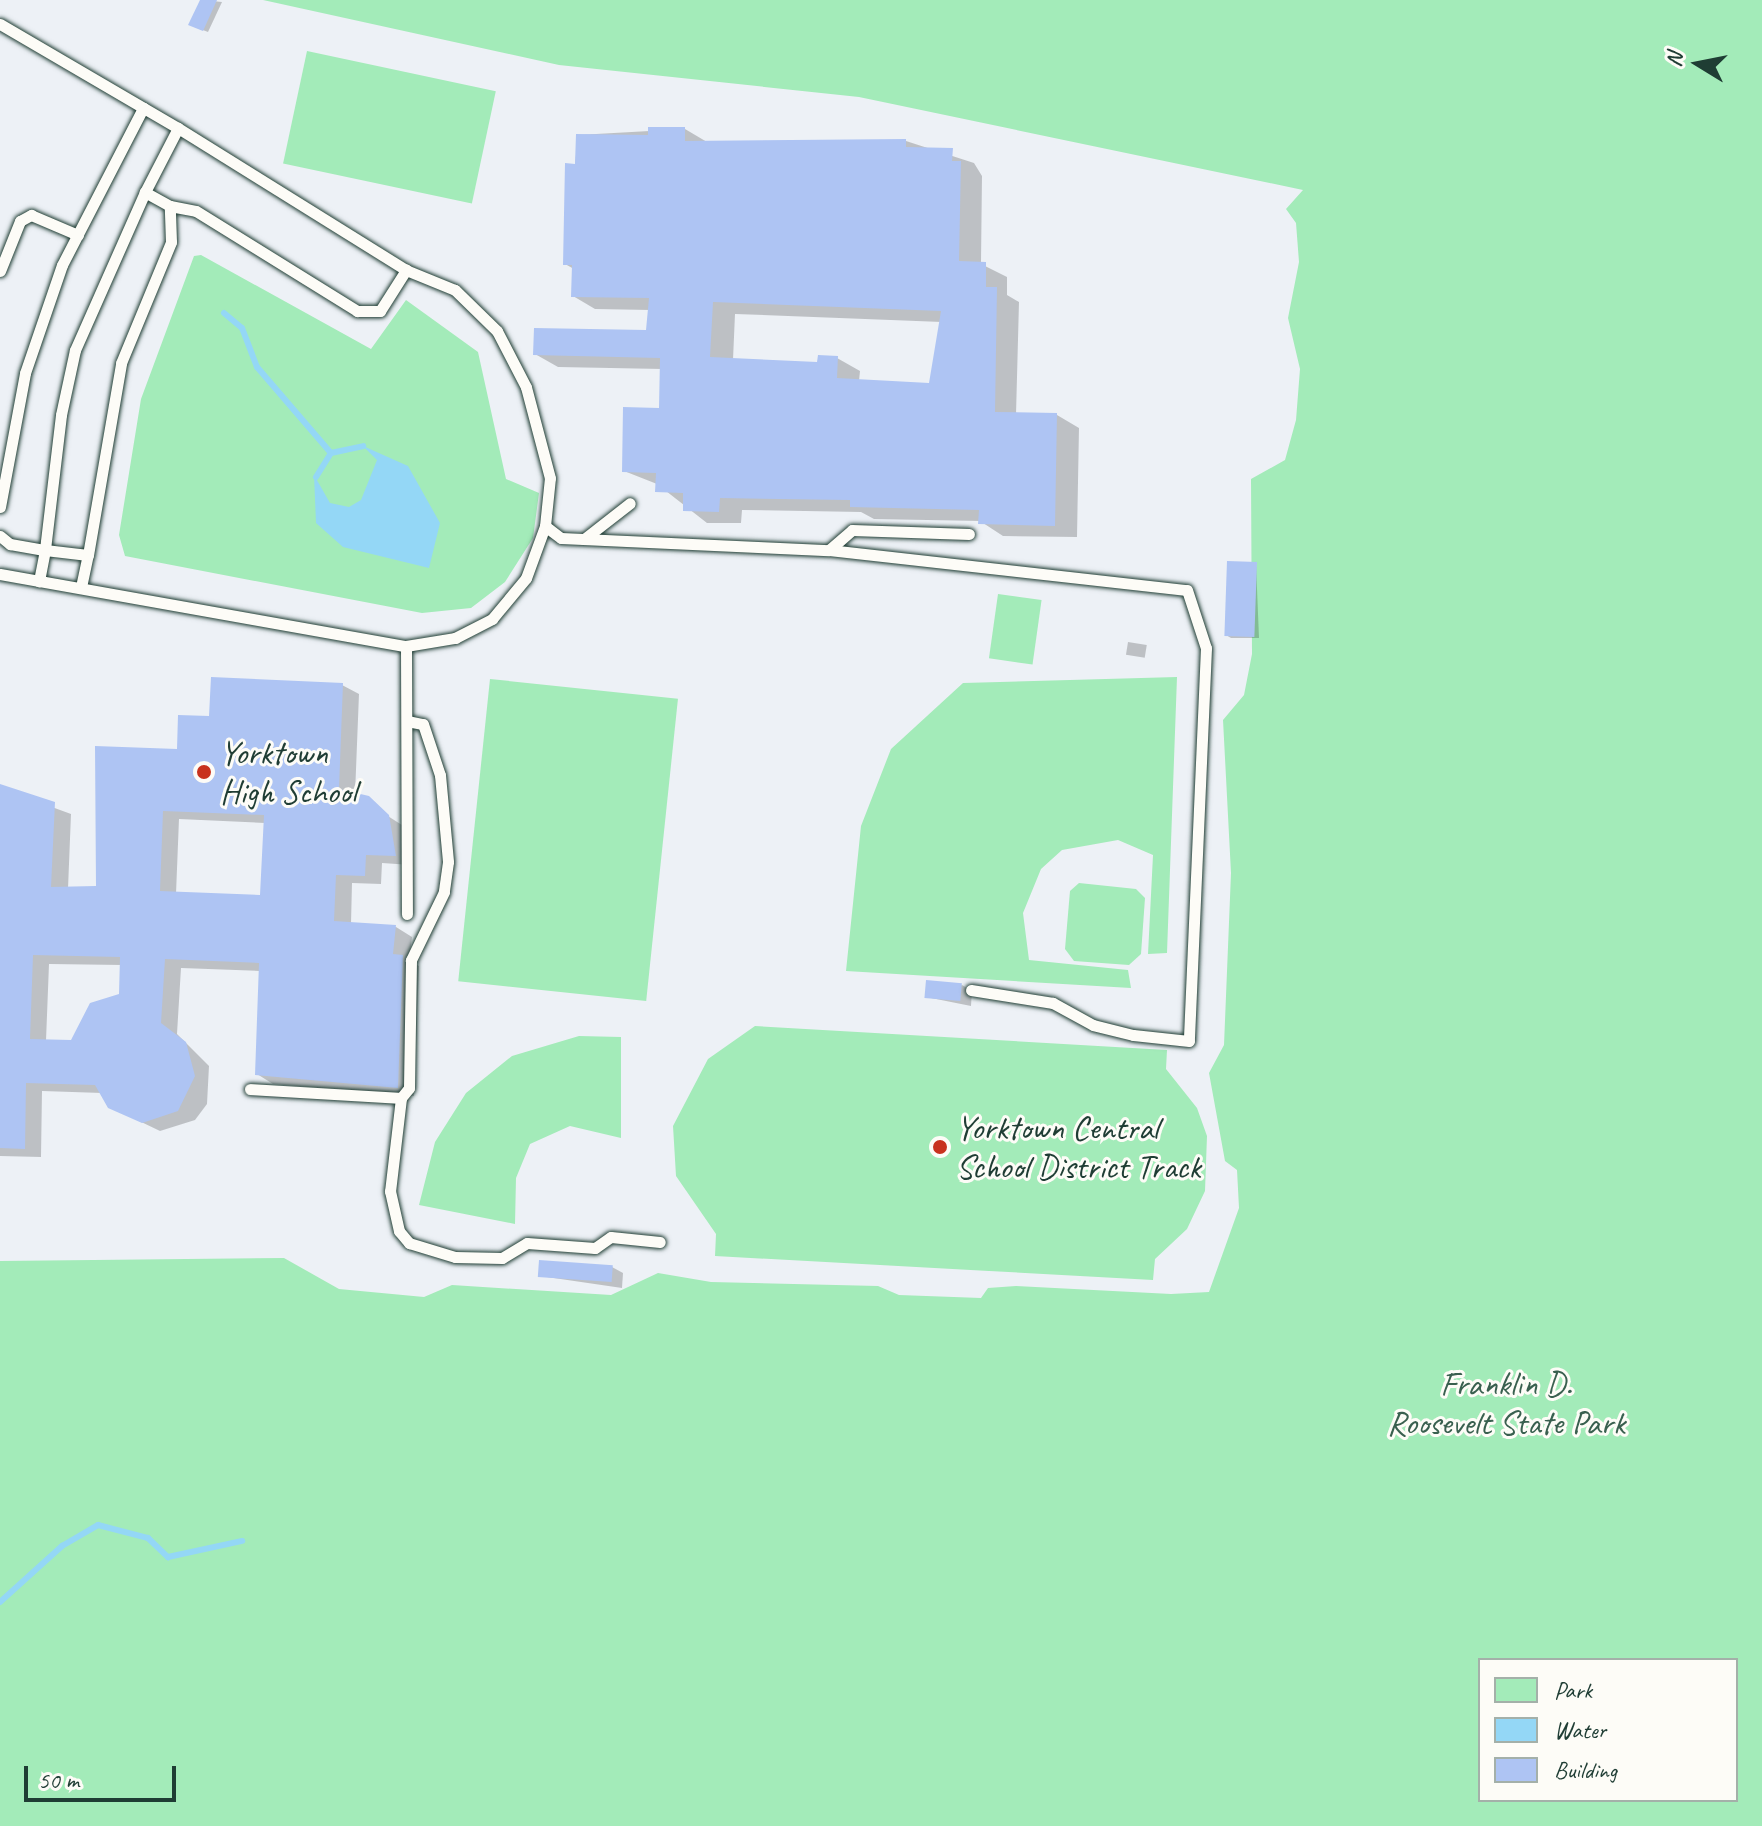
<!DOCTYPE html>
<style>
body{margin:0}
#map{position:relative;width:1762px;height:1826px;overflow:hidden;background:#edf1f6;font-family:Caveat,sans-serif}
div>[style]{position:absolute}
.green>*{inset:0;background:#a3ebb9;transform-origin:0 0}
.water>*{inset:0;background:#94d7f6}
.shadow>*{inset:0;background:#0003;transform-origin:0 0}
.stream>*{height:6px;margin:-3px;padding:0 3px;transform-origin:3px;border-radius:3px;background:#94d7f6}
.building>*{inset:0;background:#aec4f3;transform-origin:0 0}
.roads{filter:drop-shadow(0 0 2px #1f3d34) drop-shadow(0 0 2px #1f3d34)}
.service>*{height:11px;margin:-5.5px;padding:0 5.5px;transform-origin:5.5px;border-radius:5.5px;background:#fdfcf7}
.dots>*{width:22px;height:22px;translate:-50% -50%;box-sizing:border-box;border:4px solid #fdfcf7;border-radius:50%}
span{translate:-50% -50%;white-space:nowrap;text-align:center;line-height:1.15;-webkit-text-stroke:6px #fdfcf7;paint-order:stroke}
.poi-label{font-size:34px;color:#1f3d34}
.left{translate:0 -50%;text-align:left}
.park-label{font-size:34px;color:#39604f}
.legend{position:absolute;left:1478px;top:1658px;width:260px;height:144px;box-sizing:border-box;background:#fdfcf7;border:2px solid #a4b0a9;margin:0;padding:10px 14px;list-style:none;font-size:24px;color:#1f3d34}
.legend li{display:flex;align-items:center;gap:16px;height:40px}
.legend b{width:40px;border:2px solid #a4b0a9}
.north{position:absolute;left:1658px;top:24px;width:80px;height:80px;-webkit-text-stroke:6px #fdfcf7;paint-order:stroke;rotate:280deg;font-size:22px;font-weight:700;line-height:32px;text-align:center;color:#1f3d34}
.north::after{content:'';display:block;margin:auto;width:28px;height:36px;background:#1f3d34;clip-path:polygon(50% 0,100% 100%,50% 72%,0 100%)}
.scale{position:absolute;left:24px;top:1766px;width:152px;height:36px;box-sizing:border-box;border:4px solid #1f3d34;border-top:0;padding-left:10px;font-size:24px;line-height:28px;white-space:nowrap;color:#1f3d34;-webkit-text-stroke:6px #fdfcf7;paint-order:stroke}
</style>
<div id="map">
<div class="green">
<div style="clip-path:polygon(evenodd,263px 0,1762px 0,1762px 1826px,0 1826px,0 1261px,284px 1258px,339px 1289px,424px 1297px,452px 1285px,611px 1295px,658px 1273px,711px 1282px,878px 1286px,899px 1295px,981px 1298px,988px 1288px,1016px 1286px,1171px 1294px,1209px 1292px,1239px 1208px,1237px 1170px,1225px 1161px,1209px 1073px,1224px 1045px,1231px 873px,1223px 720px,1244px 695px,1252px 654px,1251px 479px,1285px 460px,1296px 420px,1300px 369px,1288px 318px,1299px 262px,1296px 223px,1286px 209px,1303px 190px,859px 97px,559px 65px,263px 0,1480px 1660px,1736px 1660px,1736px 1800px,1480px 1800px,1480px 1660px)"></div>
<div style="left:307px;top:51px;width:193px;height:115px;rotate:12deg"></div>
<div style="clip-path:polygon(201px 255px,371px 349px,406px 300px,478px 352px,506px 479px,539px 493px,533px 538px,505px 582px,471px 608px,422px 613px,125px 556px,119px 535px,141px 399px,194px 256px)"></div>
<div style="left:998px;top:594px;width:44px;height:65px;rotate:8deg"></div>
<div style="clip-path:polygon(1177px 677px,1167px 953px,1148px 954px,1153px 855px,1118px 840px,1062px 850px,1041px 869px,1023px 913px,1029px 960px,1128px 970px,1131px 988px,846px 971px,861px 826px,891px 749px,963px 683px)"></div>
<div style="left:490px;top:679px;width:189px;height:304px;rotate:6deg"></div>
<div style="clip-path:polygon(1079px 883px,1136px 889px,1145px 898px,1141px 954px,1129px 965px,1074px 961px,1065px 949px,1070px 891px)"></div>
<div style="clip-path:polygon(755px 1026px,1167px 1050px,1166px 1069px,1197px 1108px,1207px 1136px,1205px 1191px,1187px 1229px,1155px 1259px,1153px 1280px,715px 1256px,716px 1234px,676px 1176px,673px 1126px,708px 1059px)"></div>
<div style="clip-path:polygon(579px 1036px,621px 1037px,621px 1138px,570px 1126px,530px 1144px,516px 1178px,515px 1224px,419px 1205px,435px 1142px,466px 1093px,512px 1056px)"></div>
</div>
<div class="water">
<div style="clip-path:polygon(363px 446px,408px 466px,440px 523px,429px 568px,343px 547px,316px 523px,314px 475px,330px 503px,349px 507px,361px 500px,377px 460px)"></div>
</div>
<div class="shadow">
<div style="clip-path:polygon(202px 0,222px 2px,208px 32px,195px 27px)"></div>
<div style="clip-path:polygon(evenodd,685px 129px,707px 142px,906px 141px,974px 163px,982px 176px,981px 264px,1007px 277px,1007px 295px,1019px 302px,1016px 415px,1057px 415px,1079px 428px,1077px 537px,1003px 536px,980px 521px,874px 519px,861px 512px,742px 510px,741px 523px,707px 523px,657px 484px,624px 471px,661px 410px,662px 369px,558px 367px,535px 354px,648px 332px,650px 310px,595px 309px,573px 296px,574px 269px,565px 264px,578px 135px,685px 129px,735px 314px,942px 322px,931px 385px,859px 381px,860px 371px,837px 358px,819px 364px,733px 360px,735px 314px)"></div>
<div style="clip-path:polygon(1256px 564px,1259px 638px,1231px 638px,1226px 635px)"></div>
<div style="left:1128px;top:642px;width:19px;height:13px;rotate:9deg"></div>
<div style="clip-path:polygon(evenodd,342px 685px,359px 694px,355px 795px,405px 827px,411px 865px,382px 863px,381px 884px,352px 883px,351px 924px,396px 927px,412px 937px,409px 961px,419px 966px,414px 1096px,273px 1084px,257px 1074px,260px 971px,181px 968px,177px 1034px,209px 1066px,207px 1104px,195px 1120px,160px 1131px,110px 1107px,102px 1093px,42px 1091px,41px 1157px,0 1156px,0 788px,71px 814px,68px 889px,98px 888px,179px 751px,211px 718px,342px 685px,179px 819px,265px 823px,262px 897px,176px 894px,179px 819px,342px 685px,49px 964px,122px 965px,121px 996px,72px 1042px,46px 1041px,49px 964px)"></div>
<div style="clip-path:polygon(962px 985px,972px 991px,971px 1006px,926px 997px)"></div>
<div style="clip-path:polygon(612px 1267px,623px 1273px,622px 1288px,540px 1276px)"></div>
</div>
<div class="stream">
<div style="left:224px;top:313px;width:23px;rotate:40deg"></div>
<div style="left:242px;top:328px;width:42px;rotate:69deg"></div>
<div style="left:257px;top:367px;width:113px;rotate:49.3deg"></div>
<div style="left:316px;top:477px;width:28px;rotate:-58deg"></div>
<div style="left:331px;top:453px;width:33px;rotate:-12deg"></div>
<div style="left:0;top:1602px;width:84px;rotate:-42.1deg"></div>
<div style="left:62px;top:1546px;width:42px;rotate:-30.3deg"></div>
<div style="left:98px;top:1525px;width:52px;rotate:14.6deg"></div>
<div style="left:148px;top:1538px;width:28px;rotate:44deg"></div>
<div style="left:168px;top:1557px;width:76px;rotate:-12.2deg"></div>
</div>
<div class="building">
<div style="clip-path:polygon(200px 0,217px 0,203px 31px,188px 25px)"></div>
<div style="clip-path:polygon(evenodd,648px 127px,685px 127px,685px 141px,906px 139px,906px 147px,953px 148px,952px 161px,961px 161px,959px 261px,986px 262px,986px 287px,997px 287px,995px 412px,1057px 413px,1055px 526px,978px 524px,979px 510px,850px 507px,850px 500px,720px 498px,719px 512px,683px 511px,683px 493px,655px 492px,656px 473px,622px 472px,623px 407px,659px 408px,660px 358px,533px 355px,534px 328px,646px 330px,649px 298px,571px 297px,572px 265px,563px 265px,565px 163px,575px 164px,576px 134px,648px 135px,648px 127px,713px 302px,941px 311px,929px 383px,837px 378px,838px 356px,818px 355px,817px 362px,710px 357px,713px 302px)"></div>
<div style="left:1227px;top:561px;width:30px;height:75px;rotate:2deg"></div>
<div style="clip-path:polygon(evenodd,211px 677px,343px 683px,339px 789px,369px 796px,389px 815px,396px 856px,366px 855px,365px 876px,336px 875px,334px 921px,396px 925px,393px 954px,403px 955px,398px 1088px,255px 1075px,259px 963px,165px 959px,161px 1023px,186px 1042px,195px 1076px,178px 1111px,142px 1123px,108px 1108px,95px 1085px,26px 1083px,25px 1149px,0 1148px,0 784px,55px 802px,51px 887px,96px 886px,95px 746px,177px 749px,178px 715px,209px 716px,211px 677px,163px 811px,264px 815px,260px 895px,160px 891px,163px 811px,211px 677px,33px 955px,120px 957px,119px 994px,90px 1003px,71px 1040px,30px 1039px,33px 955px)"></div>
<div style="left:926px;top:980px;width:36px;height:18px;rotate:5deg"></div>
<div style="left:539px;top:1260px;width:74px;height:17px;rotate:4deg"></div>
</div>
<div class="roads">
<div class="service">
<div style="left:0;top:24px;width:206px;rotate:30.3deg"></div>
<div style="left:178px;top:128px;width:72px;rotate:117.3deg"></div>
<div style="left:170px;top:206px;width:26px;rotate:11deg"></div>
<div style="left:196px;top:211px;width:190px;rotate:31.8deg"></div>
<div style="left:357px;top:311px;width:23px"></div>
<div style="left:380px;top:311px;width:49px;rotate:-57.6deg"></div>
<div style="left:0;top:271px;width:54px;rotate:-68.2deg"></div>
<div style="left:20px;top:221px;width:13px;rotate:-29deg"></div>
<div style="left:31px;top:215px;width:51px;rotate:23.1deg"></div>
<div style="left:0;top:507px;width:136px;rotate:-79.4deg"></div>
<div style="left:25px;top:373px;width:114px;rotate:-71.1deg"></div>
<div style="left:62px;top:265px;width:177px;rotate:-62.7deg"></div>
<div style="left:545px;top:526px;width:20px;rotate:37deg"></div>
<div style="left:561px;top:538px;width:268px;rotate:2.6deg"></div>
<div style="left:829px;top:550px;width:360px;rotate:6.4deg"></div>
<div style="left:1187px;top:590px;width:61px;rotate:71.9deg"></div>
<div style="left:1206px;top:648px;width:393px;rotate:92.5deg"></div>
<div style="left:1189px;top:1041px;width:56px;rotate:-173.9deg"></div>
<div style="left:1133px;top:1035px;width:41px;rotate:-166deg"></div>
<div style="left:1093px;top:1025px;width:46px;rotate:-151.2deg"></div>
<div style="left:1053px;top:1003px;width:83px;rotate:-171deg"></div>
<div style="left:0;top:536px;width:13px;rotate:39deg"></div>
<div style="left:10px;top:544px;width:36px;rotate:10deg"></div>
<div style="left:45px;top:550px;width:43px;rotate:6.6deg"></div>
<div style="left:88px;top:555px;width:195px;rotate:-80.2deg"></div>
<div style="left:121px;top:363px;width:131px;rotate:-67.5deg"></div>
<div style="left:171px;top:242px;width:36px;rotate:-92deg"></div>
<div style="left:170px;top:206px;width:29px;rotate:-151deg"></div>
<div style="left:145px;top:192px;width:173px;rotate:113.9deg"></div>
<div style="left:75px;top:350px;width:66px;rotate:102.2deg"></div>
<div style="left:61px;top:415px;width:136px;rotate:96.8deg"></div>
<div style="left:45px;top:550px;width:32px;rotate:101deg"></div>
<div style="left:584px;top:539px;width:58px;rotate:-38deg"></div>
<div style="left:829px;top:550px;width:30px;rotate:-41deg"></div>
<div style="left:852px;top:530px;width:117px;rotate:2deg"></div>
<div style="left:0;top:574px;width:412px;rotate:10.1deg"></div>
<div style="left:406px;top:646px;width:50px;rotate:-9.3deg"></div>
<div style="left:455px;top:638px;width:42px;rotate:-27.2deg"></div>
<div style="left:492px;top:619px;width:53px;rotate:-50.3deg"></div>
<div style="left:526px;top:578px;width:55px;rotate:-69.9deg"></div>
<div style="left:545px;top:526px;width:48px;rotate:-84.1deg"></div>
<div style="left:550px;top:478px;width:94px;rotate:-104.8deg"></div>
<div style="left:526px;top:387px;width:63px;rotate:-117.4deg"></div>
<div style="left:497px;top:331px;width:59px;rotate:-135.7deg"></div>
<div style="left:455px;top:290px;width:53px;rotate:-157.8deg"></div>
<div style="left:406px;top:270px;width:269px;rotate:-148.1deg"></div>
<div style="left:81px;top:587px;width:33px;rotate:-78deg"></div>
<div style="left:406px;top:646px;width:268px;rotate:89.8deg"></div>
<div style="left:407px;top:721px;width:16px;rotate:11deg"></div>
<div style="left:423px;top:724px;width:54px;rotate:71.6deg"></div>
<div style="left:440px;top:775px;width:87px;rotate:84.7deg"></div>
<div style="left:448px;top:862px;width:30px;rotate:98deg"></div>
<div style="left:444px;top:892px;width:76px;rotate:115.9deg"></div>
<div style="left:411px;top:960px;width:128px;rotate:90.9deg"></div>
<div style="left:409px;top:1088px;width:13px;rotate:129deg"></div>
<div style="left:401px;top:1098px;width:94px;rotate:96.7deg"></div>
<div style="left:390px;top:1191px;width:41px;rotate:77.3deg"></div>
<div style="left:399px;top:1231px;width:16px;rotate:50deg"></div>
<div style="left:409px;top:1243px;width:48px;rotate:16.9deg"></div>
<div style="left:455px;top:1257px;width:47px;rotate:1.2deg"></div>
<div style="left:502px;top:1258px;width:29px;rotate:-31deg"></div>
<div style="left:527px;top:1243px;width:68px;rotate:4.2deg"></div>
<div style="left:595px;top:1248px;width:19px;rotate:-35deg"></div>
<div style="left:611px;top:1237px;width:49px;rotate:5.8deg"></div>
<div style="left:250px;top:1089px;width:151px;rotate:3.4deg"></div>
</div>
</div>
<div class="dots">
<div style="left:204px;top:772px;background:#c8321e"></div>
<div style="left:940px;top:1147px;background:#c8321e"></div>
</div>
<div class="poi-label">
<span class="left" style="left:220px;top:772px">Yorktown<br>High School</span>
<span class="left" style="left:956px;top:1147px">Yorktown Central<br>School District Track</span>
</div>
<div class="park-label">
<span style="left:1506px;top:1403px">Franklin D.<br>Roosevelt State Park</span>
</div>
<ul class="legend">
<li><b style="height:22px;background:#a3ebb9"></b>Park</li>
<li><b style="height:22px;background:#94d7f6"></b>Water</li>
<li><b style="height:22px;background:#aec4f3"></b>Building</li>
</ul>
<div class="north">N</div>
<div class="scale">50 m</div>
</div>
